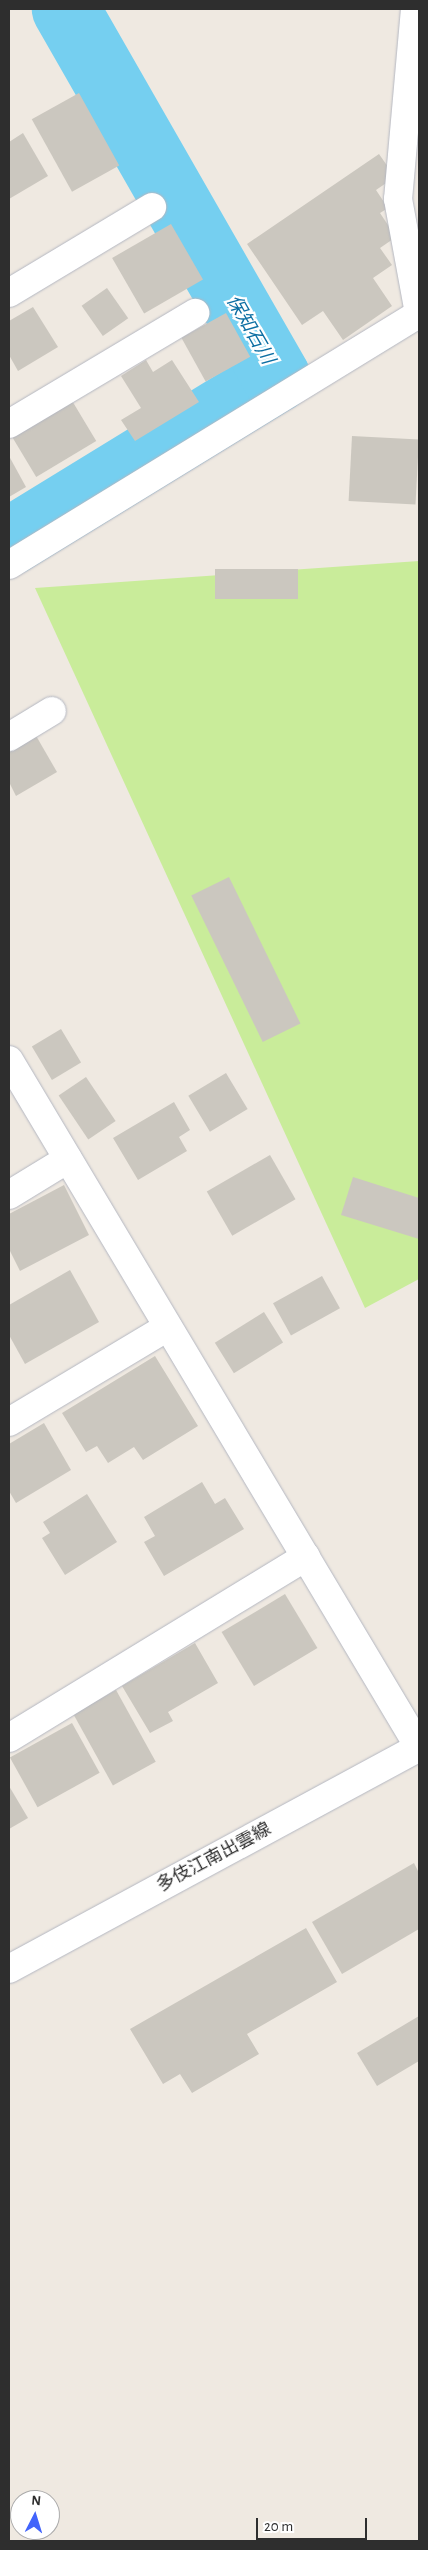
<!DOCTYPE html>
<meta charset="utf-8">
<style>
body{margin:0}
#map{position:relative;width:428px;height:2550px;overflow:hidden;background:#efe9e1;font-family:"Alegreya Sans","Noto Sans JP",sans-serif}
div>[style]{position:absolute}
.pitch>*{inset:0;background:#c9ec9a}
.river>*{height:68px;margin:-34px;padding:0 34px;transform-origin:34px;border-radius:34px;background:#75cff0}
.building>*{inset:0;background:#cbc7bf;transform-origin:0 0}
.roads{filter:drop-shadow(0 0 1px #b4b7c1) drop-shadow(0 0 1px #b4b7c1)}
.street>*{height:28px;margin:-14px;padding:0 14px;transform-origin:14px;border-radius:14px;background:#fff}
.secondary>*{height:28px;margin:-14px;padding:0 14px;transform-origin:14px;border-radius:14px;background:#fff}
span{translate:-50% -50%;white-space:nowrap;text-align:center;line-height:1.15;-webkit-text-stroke:4.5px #fff;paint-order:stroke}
.street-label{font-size:18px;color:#2e2e2e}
.water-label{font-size:19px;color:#0d6fa3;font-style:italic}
.frame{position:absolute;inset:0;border:10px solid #2e2e2e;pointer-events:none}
.north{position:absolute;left:10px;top:2490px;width:50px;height:50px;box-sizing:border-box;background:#fff;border:1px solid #ababab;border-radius:50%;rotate:5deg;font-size:14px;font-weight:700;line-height:20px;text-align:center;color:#2e2e2e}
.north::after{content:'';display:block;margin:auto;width:18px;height:22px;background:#4264fb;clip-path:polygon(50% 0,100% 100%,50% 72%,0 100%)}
.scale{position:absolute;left:256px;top:2518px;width:111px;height:22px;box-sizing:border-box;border:2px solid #2e2e2e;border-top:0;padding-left:6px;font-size:15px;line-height:18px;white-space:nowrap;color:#2e2e2e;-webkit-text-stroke:4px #fff;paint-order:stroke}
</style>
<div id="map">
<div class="pitch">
<div style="clip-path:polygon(419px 561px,419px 1279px,365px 1308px,35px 588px)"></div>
</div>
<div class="river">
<div style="left:9px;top:542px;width:314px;rotate:-31.5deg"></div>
<div style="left:277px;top:378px;width:425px;rotate:-119.8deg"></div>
</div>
<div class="building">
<div style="left:79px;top:93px;width:83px;height:54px;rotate:61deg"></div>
<div style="clip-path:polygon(23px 133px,48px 176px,9px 199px,9px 142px)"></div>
<div style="clip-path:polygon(379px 154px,395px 177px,376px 190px,388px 208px,380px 213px,396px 237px,380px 248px,392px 265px,373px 278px,392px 306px,343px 340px,323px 311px,302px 325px,247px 244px)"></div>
<div style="left:171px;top:224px;width:64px;height:68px;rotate:60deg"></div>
<div style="left:107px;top:288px;width:37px;height:31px;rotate:55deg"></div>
<div style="clip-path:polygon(33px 307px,58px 347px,18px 371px,9px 355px,9px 321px)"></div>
<div style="left:226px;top:313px;width:50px;height:51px;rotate:61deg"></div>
<div style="clip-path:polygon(146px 360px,153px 372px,172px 360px,199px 402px,135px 441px,121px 420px,141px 408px,121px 376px)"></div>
<div style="left:71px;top:399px;width:49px;height:70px;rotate:59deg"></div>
<div style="left:352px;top:436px;width:67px;height:65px;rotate:3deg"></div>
<div style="clip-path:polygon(9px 456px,26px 487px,9px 497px)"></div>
<div style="left:215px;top:569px;width:83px;height:30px"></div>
<div style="clip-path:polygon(35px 734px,57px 772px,16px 796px,9px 782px,9px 750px)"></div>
<div style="left:229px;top:877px;width:163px;height:42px;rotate:64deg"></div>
<div style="left:61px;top:1029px;width:39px;height:34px;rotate:59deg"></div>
<div style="left:226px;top:1073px;width:42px;height:44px;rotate:59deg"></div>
<div style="left:86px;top:1077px;width:53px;height:33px;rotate:56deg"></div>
<div style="clip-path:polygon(174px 1102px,190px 1130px,179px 1137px,187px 1151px,138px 1180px,113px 1138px)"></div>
<div style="left:270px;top:1155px;width:51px;height:73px;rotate:60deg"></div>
<div style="clip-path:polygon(353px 1177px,419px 1198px,419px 1239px,341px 1215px)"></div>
<div style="clip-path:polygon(64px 1185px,89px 1235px,20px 1271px,9px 1249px,9px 1214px)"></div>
<div style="clip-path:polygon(70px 1270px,99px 1322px,25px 1364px,9px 1335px,9px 1305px)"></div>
<div style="left:322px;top:1276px;width:37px;height:56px;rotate:61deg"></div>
<div style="left:264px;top:1312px;width:36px;height:58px;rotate:58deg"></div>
<div style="clip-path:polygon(155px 1356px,198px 1426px,143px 1460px,134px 1447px,108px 1463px,97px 1446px,86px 1452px,62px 1413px)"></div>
<div style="clip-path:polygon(44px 1423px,71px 1470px,16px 1503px,9px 1491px,9px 1444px)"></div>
<div style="clip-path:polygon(202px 1482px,215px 1504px,225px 1498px,244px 1529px,164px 1576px,144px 1542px,155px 1536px,144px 1517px)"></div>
<div style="clip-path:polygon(87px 1494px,117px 1542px,65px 1575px,42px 1538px,50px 1533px,43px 1522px)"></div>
<div style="left:285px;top:1594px;width:63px;height:74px;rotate:59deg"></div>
<div style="clip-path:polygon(195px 1643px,218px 1683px,168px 1712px,173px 1721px,150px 1733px,122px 1686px)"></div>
<div style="left:116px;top:1690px;width:82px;height:49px;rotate:61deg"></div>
<div style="left:72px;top:1723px;width:57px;height:71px;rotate:61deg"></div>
<div style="clip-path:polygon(9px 1786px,28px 1818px,9px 1829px)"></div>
<div style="clip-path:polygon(414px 1863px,419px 1873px,419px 1929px,342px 1974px,312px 1922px)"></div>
<div style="clip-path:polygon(306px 1928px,337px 1982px,247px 2034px,259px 2054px,192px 2093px,180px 2074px,163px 2084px,130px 2029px)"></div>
<div style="clip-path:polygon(419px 2016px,419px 2061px,377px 2086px,357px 2053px)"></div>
</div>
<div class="roads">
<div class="street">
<div style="left:415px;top:9px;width:191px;rotate:95.1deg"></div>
<div style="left:398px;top:199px;width:116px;rotate:79.6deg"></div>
<div style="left:9px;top:293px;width:167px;rotate:-31deg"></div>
<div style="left:9px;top:424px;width:217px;rotate:-30.8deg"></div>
<div style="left:9px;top:565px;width:481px;rotate:-31.5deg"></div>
<div style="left:9px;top:737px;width:50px;rotate:-31.2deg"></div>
<div style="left:9px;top:1060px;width:800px;rotate:59.17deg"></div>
<div style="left:9px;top:1195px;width:69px;rotate:-31.4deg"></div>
<div style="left:9px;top:1422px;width:185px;rotate:-30.9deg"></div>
<div style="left:9px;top:1738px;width:348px;rotate:-31.4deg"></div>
</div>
<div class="secondary">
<div style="left:9px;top:1969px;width:466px;rotate:-28.4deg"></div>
</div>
</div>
<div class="street-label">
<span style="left:214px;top:1858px;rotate:-28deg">多伎江南出雲線</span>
</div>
<div class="water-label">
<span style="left:250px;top:330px;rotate:60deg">保知石川</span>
</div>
<div class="frame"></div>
<div class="north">N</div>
<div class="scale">20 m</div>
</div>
